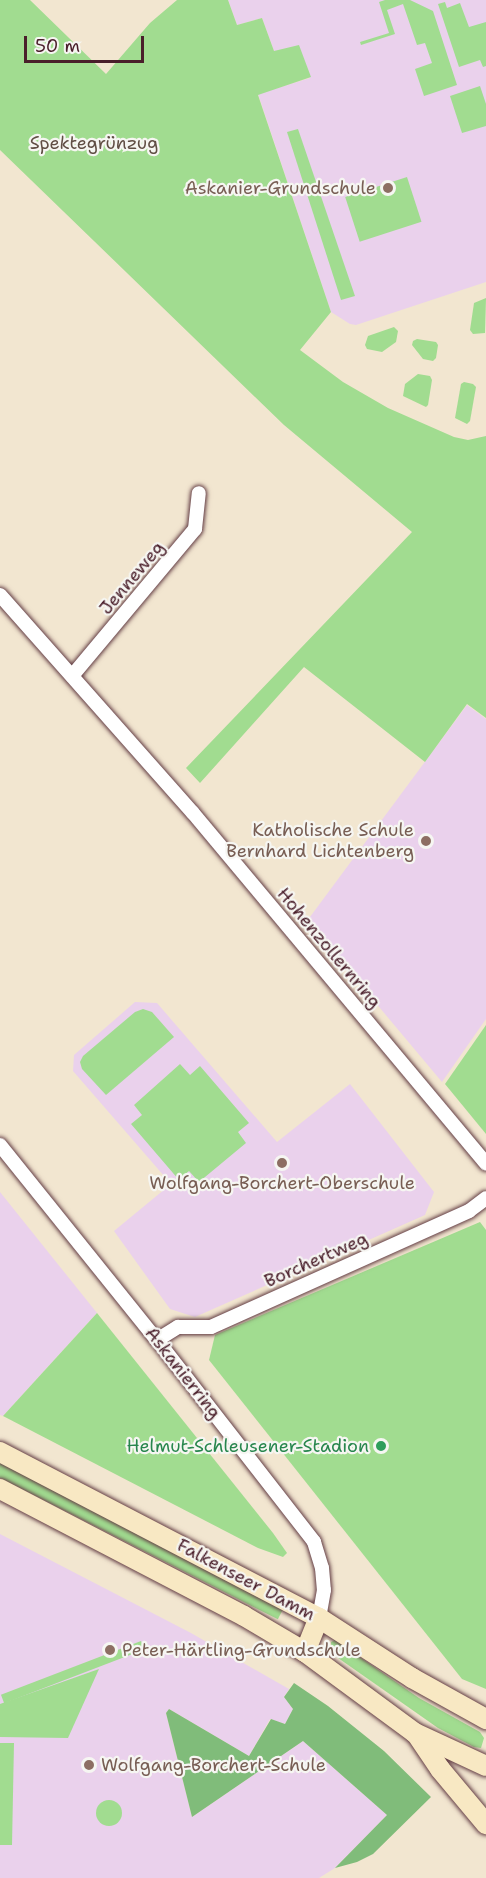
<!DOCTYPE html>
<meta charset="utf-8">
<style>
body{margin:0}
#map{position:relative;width:486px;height:1878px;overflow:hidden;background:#f2e6d0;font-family:"Shantell Sans",sans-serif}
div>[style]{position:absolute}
.built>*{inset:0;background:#ead1ec}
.green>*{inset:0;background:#a1dc90;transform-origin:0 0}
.round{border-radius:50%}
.forest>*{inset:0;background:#80bc7a}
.roads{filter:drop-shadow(0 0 2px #633d44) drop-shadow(0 0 2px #633d44)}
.minor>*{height:14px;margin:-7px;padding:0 7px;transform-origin:7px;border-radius:7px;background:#fff}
.secondary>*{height:20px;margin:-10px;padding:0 10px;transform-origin:10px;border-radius:10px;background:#f8e8c3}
.dots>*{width:16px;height:16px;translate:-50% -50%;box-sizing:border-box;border:3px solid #f6f6f2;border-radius:50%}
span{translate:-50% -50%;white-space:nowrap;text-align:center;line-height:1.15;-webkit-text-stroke:4.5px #f6f6f2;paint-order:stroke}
.park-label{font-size:18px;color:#604e44}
.education-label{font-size:18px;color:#785e54}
.right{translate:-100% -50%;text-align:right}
.left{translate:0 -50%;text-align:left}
.street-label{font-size:18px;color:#4a1f2b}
.leisure-label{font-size:18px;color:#27864d}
.scale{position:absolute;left:24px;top:36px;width:120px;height:27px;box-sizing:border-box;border:3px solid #4a1f2b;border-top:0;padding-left:8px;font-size:18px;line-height:21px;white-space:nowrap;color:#4a1f2b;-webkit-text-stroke:4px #f6f6f2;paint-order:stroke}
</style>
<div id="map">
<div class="built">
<div style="clip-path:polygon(228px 0,486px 0,486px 282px,356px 325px,350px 324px,331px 312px,258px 94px,310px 78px,274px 51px,262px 18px,237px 25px)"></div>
<div style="clip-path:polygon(467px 705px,486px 719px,486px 1019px,442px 1082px,307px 921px)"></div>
<div style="clip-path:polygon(135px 1002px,157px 1003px,277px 1142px,350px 1084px,434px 1192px,425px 1215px,195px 1317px,170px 1309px,114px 1231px,171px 1184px,73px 1071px,74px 1055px)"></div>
<div style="clip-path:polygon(0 1192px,97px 1313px,3px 1416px,0 1415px)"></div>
<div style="clip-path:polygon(0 1534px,191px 1633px,289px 1689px,284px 1697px,293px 1709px,285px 1724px,270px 1719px,249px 1756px,169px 1709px,166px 1713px,192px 1817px,303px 1741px,387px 1815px,335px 1868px,319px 1878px,0 1878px)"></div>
</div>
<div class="green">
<div style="clip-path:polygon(0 0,30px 0,106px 74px,150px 23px,177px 0,228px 0,237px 25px,262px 18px,274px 51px,299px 45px,311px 77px,258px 95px,331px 312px,300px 350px,343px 382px,388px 408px,454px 437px,468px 440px,486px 436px,486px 718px,467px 704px,425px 762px,304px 667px,200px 783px,186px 768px,412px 532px,284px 425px,0 150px)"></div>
<div style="clip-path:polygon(385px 0,410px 0,433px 11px,457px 85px,424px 96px,415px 69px,432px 63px,425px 43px,417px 45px,403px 4px,387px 10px,395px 34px,361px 45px,360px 42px,389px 33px,379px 2px)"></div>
<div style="clip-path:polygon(445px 2px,447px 8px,460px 3px,469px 27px,486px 22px,486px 66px,483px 67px,480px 60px,459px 67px,438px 4px)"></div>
<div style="clip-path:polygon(480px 86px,486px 104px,486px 126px,462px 133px,450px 96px)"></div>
<div style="clip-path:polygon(298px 129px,355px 296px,341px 300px,287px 132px)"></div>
<div style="left:407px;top:177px;width:47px;height:65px;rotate:72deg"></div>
<div style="clip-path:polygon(486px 298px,485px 333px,473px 334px,470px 330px,474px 303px)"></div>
<div style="clip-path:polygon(394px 327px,398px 331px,396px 342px,382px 352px,367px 349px,365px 345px,368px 336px)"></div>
<div style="clip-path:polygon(417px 339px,436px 342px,438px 345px,436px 358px,433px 361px,423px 359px,412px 345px,413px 341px)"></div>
<div style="clip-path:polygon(418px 374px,430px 376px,432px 380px,428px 405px,426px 407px,403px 396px,405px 384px)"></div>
<div style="clip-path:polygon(464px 382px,473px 384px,476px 387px,470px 421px,467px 424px,455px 418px,461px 384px)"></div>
<div style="clip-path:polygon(143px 1009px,152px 1012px,174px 1037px,106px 1095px,82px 1069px,80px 1062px,83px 1056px,135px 1012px)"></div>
<div style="clip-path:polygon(486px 1025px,486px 1134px,445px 1084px)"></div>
<div style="clip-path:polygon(180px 1064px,190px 1075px,200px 1066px,249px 1123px,238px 1132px,246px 1143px,199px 1182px,189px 1171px,179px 1180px,131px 1124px,142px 1115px,134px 1105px)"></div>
<div style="clip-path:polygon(480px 1222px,486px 1230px,486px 1689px,462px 1679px,209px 1360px,215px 1335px)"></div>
<div style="clip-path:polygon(97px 1313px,273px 1533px,287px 1553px,283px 1557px,258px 1548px,3px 1416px)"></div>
<div style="left:0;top:1462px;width:319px;height:14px;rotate:27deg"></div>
<div style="clip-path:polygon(335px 1640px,419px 1698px,480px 1732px,484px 1738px,481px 1748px,474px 1747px,438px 1728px,331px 1653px,331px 1642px)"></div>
<div style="left:141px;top:1641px;width:9px;height:150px;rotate:69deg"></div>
<div style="clip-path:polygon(99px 1669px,68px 1738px,0 1737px,0 1704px)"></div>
<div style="clip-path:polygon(0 1743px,14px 1743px,12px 1845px,0 1845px)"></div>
<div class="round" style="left:96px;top:1800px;width:26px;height:26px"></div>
</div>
<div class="forest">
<div style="clip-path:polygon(294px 1683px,328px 1706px,384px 1751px,431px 1797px,373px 1854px,357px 1862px,335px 1868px,387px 1815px,303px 1741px,192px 1817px,166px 1713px,169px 1709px,249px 1756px,271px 1719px,285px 1724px,293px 1709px,284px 1697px)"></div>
</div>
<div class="roads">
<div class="minor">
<div style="left:0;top:595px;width:291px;rotate:48.5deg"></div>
<div style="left:193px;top:813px;width:457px;rotate:50.1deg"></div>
<div style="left:72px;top:676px;width:192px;rotate:-50.1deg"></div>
<div style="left:195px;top:529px;width:36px;rotate:-84deg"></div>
<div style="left:0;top:1145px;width:250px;rotate:51.2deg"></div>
<div style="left:157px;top:1340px;width:256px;rotate:52.1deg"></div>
<div style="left:314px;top:1542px;width:27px;rotate:73deg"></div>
<div style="left:322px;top:1568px;width:22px;rotate:85deg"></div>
<div style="left:324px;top:1590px;width:28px;rotate:100deg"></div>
<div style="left:157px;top:1340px;width:25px;rotate:-32deg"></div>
<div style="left:178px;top:1327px;width:33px"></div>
<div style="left:211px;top:1327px;width:283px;rotate:-24.2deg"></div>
<div style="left:469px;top:1211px;width:21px;rotate:-37deg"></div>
</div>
<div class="secondary">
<div style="left:0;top:1452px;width:360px;rotate:27.5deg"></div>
<div style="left:319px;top:1618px;width:111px;rotate:32.8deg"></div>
<div style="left:412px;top:1678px;width:85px;rotate:29deg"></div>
<div style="left:0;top:1489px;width:275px;rotate:27.5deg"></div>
<div style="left:244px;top:1616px;width:71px;rotate:30.5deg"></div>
<div style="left:305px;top:1652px;width:137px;rotate:36.4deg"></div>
<div style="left:415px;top:1733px;width:78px;rotate:24.9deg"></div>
<div style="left:305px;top:1652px;width:37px;rotate:-68deg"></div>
<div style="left:417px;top:1735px;width:41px;rotate:55.9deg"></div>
<div style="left:440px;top:1769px;width:72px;rotate:50.1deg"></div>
</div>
</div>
<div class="dots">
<div style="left:388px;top:188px;background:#8d6e63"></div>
<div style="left:426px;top:841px;background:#8d6e63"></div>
<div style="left:282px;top:1163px;background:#8d6e63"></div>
<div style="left:381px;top:1446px;background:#2e9e5b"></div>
<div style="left:110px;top:1650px;background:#8d6e63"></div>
<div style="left:89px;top:1765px;background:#8d6e63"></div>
</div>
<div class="park-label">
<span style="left:94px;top:143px">Spektegrünzug</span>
</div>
<div class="education-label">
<span class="right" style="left:376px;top:188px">Askanier-Grundschule</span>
<span class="right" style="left:414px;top:841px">Katholische Schule<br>Bernhard Lichtenberg</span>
<span style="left:282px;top:1183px">Wolfgang-Borchert-Oberschule</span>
<span class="left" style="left:122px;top:1650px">Peter-Härtling-Grundschule</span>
<span class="left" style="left:101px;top:1765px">Wolfgang-Borchert-Schule</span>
</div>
<div class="street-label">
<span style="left:132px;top:578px;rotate:-50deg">Jenneweg</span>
<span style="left:329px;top:948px;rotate:50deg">Hohenzollernring</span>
<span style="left:316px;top:1260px;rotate:-24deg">Borchertweg</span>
<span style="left:183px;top:1373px;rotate:52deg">Askanierring</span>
<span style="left:246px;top:1580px;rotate:28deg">Falkenseer Damm</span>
</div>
<div class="leisure-label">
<span class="right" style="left:369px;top:1446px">Helmut-Schleusener-Stadion</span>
</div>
<div class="scale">50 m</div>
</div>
